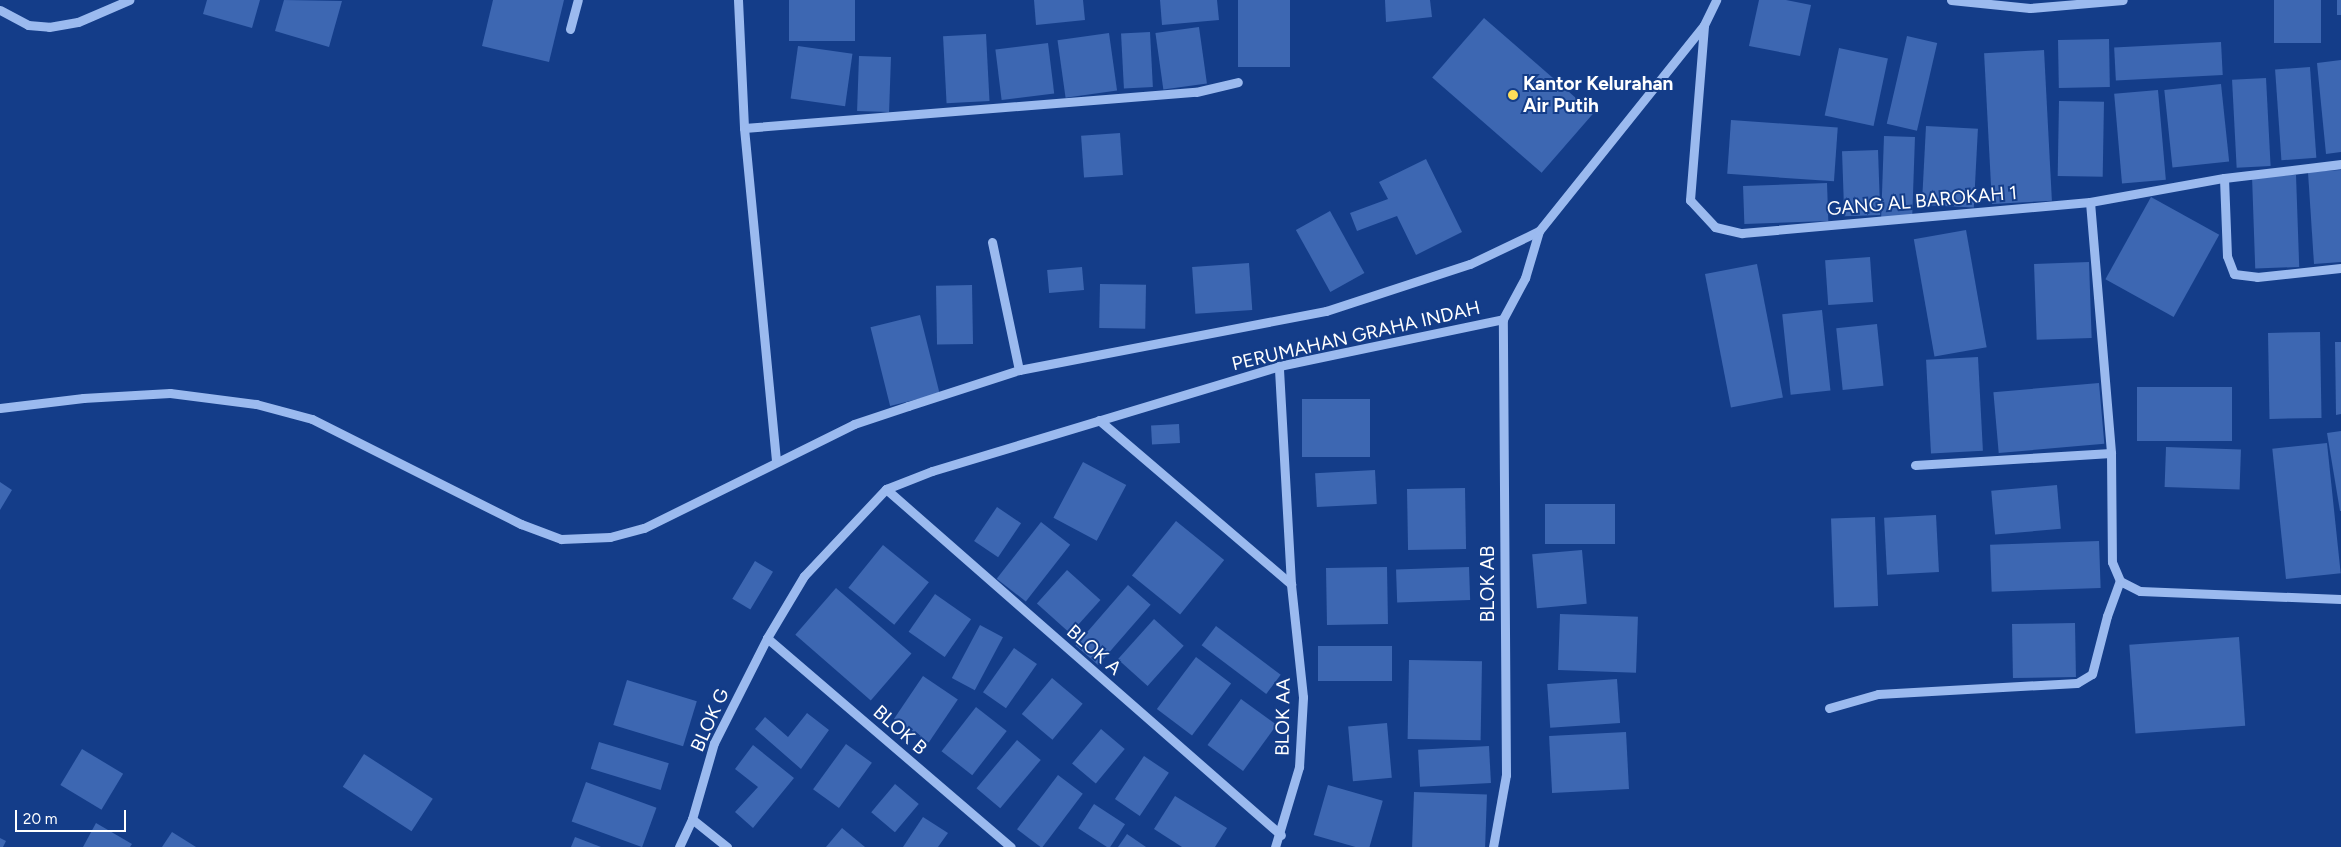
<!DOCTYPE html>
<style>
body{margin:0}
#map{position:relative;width:2341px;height:847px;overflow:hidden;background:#143d89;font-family:Figtree,sans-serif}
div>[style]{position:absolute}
.building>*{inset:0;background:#3d67b2;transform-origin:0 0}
.minor>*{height:9px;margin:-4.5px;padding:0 4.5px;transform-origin:4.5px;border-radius:4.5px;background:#9bbaef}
.dots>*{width:14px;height:14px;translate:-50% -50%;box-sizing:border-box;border:2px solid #143d89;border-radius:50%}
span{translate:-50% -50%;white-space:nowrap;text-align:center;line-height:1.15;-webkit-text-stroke:4px #143d89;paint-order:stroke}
.poi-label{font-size:19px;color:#fff;font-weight:700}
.left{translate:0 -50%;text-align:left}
.street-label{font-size:19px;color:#fff}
.scale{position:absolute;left:15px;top:810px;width:111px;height:22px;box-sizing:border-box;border:2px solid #fff;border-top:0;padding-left:6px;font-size:15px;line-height:18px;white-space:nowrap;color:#fff;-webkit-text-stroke:4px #143d89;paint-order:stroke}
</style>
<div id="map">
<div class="building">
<div style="clip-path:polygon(207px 0,260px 0,252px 28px,203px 14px)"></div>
<div style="clip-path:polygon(284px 0,342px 1px,329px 47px,275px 31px)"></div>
<div style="clip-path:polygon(493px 0,564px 0,549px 62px,482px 46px)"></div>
<div style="left:789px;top:0;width:66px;height:41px"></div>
<div style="clip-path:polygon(1034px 0,1083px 0,1085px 20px,1036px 25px)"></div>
<div style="clip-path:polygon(1160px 0,1217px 0,1219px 20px,1162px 25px)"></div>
<div style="left:1238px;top:0;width:52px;height:67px"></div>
<div style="clip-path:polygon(1385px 0,1430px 0,1432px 17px,1386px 22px)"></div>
<div style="clip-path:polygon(1759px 0,1786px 0,1811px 5px,1800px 56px,1749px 46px)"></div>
<div style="left:2274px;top:0;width:47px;height:43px"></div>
<div style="left:2337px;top:0;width:4px;height:15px"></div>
<div style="left:1484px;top:18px;width:145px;height:79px;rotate:41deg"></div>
<div style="left:1199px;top:27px;width:57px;height:44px;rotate:82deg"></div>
<div style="left:1150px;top:32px;width:55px;height:29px;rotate:87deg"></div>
<div style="left:1109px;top:33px;width:58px;height:52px;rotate:82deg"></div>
<div style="left:986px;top:34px;width:67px;height:43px;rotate:87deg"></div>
<div style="left:1907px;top:36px;width:31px;height:90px;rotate:13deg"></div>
<div style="left:2109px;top:39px;width:48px;height:51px;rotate:89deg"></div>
<div style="left:2221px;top:42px;width:33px;height:107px;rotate:87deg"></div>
<div style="left:1048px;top:43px;width:51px;height:53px;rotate:83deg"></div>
<div style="left:798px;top:46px;width:55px;height:53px;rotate:8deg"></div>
<div style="left:1839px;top:48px;width:50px;height:69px;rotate:12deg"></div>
<div style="left:2044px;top:50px;width:151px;height:60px;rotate:87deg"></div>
<div style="left:859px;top:56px;width:32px;height:55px;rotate:2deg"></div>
<div style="clip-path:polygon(2341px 60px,2341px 152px,2326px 154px,2317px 63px)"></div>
<div style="left:2310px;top:67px;width:91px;height:35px;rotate:86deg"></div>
<div style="left:2266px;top:78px;width:88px;height:34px;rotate:87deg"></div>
<div style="left:2221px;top:84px;width:78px;height:57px;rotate:84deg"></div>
<div style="left:2158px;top:90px;width:90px;height:44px;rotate:85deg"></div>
<div style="left:2059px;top:101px;width:45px;height:75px;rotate:1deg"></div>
<div style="left:1731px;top:120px;width:107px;height:54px;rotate:4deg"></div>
<div style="left:1926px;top:126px;width:52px;height:79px;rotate:3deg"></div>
<div style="left:1120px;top:133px;width:42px;height:39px;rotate:86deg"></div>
<div style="left:1884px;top:136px;width:31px;height:81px;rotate:2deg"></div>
<div style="left:1878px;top:150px;width:65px;height:36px;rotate:88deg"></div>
<div style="clip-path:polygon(1426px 159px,1462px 232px,1416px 255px,1397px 216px,1357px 231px,1350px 213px,1388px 199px,1379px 182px)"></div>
<div style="clip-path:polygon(2341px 170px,2341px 262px,2314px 264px,2308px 172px)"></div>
<div style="left:2296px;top:175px;width:92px;height:44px;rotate:88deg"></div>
<div style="left:1827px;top:183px;width:38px;height:84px;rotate:88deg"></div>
<div style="left:2151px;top:197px;width:78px;height:94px;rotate:29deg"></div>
<div style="left:1330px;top:211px;width:71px;height:39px;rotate:61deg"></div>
<div style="left:1966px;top:230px;width:119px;height:53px;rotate:80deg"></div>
<div style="left:1870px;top:257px;width:45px;height:45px;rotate:86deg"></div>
<div style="left:2089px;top:262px;width:76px;height:55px;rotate:88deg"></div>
<div style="left:1249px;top:263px;width:47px;height:57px;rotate:86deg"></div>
<div style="left:1757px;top:264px;width:136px;height:53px;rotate:79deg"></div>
<div style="left:1082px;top:267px;width:23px;height:35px;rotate:85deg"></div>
<div style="left:1100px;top:284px;width:46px;height:44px;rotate:1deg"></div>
<div style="left:972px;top:285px;width:59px;height:36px;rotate:89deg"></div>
<div style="left:1822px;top:310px;width:81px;height:40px;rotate:84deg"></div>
<div style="left:920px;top:315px;width:81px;height:51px;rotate:76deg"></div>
<div style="left:1877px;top:324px;width:62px;height:41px;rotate:84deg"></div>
<div style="left:2320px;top:332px;width:86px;height:52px;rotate:89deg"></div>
<div style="clip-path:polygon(2335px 342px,2341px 342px,2341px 414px,2336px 415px)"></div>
<div style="left:1978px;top:357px;width:94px;height:52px;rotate:87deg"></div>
<div style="left:2099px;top:383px;width:61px;height:106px;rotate:85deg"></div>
<div style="left:2137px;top:387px;width:95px;height:54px"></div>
<div style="left:1302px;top:399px;width:68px;height:58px"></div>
<div style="left:1179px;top:424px;width:19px;height:28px;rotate:87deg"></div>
<div style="clip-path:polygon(2341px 431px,2341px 511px,2340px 511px,2327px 433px)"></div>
<div style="left:2327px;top:443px;width:131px;height:55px;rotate:84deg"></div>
<div style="left:2166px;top:447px;width:75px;height:40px;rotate:2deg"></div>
<div style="left:1083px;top:462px;width:49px;height:63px;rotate:28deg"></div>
<div style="left:1375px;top:470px;width:34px;height:60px;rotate:87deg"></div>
<div style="clip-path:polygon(0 482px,12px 490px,0 510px)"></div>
<div style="left:2057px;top:485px;width:44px;height:66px;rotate:85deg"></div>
<div style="left:1465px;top:488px;width:61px;height:58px;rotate:89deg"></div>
<div style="left:1615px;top:504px;width:40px;height:70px;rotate:90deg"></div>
<div style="left:997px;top:507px;width:29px;height:41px;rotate:34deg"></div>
<div style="left:1936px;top:515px;width:57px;height:52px;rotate:87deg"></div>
<div style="left:1875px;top:517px;width:89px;height:44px;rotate:88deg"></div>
<div style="left:1176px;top:521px;width:62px;height:70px;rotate:39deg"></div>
<div style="left:1041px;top:522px;width:37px;height:72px;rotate:38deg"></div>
<div style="left:2099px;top:541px;width:47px;height:109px;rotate:88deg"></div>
<div style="left:883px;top:545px;width:59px;height:55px;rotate:39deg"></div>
<div style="left:1582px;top:550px;width:54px;height:50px;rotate:85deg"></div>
<div style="left:755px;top:561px;width:21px;height:44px;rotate:31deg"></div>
<div style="left:1387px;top:567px;width:57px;height:61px;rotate:89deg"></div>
<div style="left:1469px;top:567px;width:33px;height:73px;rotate:88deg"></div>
<div style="left:1067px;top:570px;width:45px;height:45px;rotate:42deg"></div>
<div style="left:1128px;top:585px;width:30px;height:80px;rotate:41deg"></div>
<div style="left:836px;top:588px;width:100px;height:62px;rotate:41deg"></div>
<div style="left:935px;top:594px;width:44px;height:46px;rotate:35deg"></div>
<div style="left:1560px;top:614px;width:78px;height:56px;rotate:2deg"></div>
<div style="left:1154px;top:619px;width:40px;height:54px;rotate:42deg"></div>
<div style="left:2075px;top:623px;width:54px;height:63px;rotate:89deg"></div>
<div style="left:980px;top:625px;width:26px;height:60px;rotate:28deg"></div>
<div style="left:1216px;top:626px;width:81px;height:24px;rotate:37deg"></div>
<div style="left:2239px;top:637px;width:89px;height:110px;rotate:86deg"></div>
<div style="left:1392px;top:646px;width:35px;height:74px;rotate:90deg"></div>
<div style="left:1014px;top:648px;width:28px;height:54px;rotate:35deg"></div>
<div style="left:1196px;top:657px;width:44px;height:65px;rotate:37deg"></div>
<div style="left:1409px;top:660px;width:73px;height:79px;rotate:1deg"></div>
<div style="left:923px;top:676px;width:42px;height:52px;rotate:34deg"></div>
<div style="left:1052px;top:678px;width:40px;height:47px;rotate:40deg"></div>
<div style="left:1617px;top:679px;width:44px;height:70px;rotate:86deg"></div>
<div style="left:627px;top:680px;width:73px;height:47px;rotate:17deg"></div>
<div style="left:1241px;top:699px;width:44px;height:57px;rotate:36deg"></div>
<div style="left:976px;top:707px;width:39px;height:56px;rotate:38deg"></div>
<div style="clip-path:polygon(807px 713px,829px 730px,801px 769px,755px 729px,765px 717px,788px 737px)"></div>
<div style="left:1387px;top:723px;width:55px;height:39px;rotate:85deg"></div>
<div style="left:1101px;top:729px;width:31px;height:45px;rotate:40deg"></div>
<div style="left:1626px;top:732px;width:57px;height:77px;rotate:87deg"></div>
<div style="left:1017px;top:740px;width:31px;height:63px;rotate:40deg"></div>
<div style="left:599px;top:742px;width:73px;height:28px;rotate:17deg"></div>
<div style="left:846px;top:744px;width:32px;height:56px;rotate:36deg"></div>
<div style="clip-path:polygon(753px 745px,794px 778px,753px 828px,735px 812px,758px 787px,735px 769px)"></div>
<div style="left:1489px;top:746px;width:37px;height:71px;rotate:87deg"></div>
<div style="left:82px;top:749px;width:48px;height:42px;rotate:31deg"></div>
<div style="left:364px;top:754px;width:82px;height:39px;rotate:33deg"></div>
<div style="left:1144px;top:756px;width:30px;height:52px;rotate:34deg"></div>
<div style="left:1058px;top:775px;width:31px;height:68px;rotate:37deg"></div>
<div style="left:586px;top:782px;width:75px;height:42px;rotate:20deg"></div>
<div style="left:895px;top:784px;width:31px;height:37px;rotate:40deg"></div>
<div style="left:1328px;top:785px;width:57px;height:52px;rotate:16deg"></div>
<div style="left:1414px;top:792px;width:73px;height:55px;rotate:2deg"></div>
<div style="clip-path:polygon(1175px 796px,1227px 828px,1215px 847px,1182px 847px,1154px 829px)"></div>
<div style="left:1094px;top:804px;width:37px;height:29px;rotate:33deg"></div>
<div style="clip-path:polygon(923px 817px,948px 833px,938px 847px,903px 847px)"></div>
<div style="clip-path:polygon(96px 823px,132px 844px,130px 847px,83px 847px)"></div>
<div style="clip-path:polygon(842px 828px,865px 847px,826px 847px)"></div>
<div style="clip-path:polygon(172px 832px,196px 847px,162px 847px)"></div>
<div style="clip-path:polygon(1127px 834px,1146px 847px,1118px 847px)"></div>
<div style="clip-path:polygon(575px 837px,601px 847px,571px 847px)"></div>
<div style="clip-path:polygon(0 838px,6px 841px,3px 847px,0 847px)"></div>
</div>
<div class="minor">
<div style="left:738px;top:0;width:128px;rotate:87.3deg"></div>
<div style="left:744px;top:128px;width:335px;rotate:84.5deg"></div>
<div style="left:1951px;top:0;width:79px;rotate:5.8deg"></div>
<div style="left:2030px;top:8px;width:93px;rotate:-4.9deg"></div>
<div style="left:0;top:10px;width:32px;rotate:28deg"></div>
<div style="left:28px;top:25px;width:21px;rotate:5deg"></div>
<div style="left:49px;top:27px;width:29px;rotate:-10deg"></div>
<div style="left:78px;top:22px;width:56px;rotate:-23.3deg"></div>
<div style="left:1704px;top:26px;width:175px;rotate:94.6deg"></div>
<div style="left:1690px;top:200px;width:37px;rotate:47deg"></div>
<div style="left:1715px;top:227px;width:28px;rotate:13deg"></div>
<div style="left:1742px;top:233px;width:349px;rotate:-5.1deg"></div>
<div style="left:2090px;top:202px;width:136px;rotate:-10.2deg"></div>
<div style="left:2224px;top:178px;width:118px;rotate:-6.8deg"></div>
<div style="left:570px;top:29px;width:30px;rotate:-75deg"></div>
<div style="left:744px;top:128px;width:453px;rotate:-4.6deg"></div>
<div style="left:1196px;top:92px;width:43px;rotate:-13.4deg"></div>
<div style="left:2224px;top:178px;width:78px;rotate:87.8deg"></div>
<div style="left:2227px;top:256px;width:19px;rotate:69deg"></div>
<div style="left:2234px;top:274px;width:23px;rotate:7deg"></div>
<div style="left:2257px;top:277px;width:84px;rotate:-6.1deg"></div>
<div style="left:2090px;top:202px;width:252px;rotate:85.2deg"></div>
<div style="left:2111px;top:453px;width:109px;rotate:89.5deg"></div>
<div style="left:2112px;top:562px;width:21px;rotate:67deg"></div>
<div style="left:2120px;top:581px;width:22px;rotate:27deg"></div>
<div style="left:2140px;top:591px;width:201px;rotate:2.3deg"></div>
<div style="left:992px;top:242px;width:131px;rotate:78.1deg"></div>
<div style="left:0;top:408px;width:84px;rotate:-6.9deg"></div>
<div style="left:83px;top:398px;width:87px;rotate:-3.3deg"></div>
<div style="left:170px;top:393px;width:87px;rotate:7.3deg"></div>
<div style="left:256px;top:404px;width:58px;rotate:15deg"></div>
<div style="left:312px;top:419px;width:234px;rotate:26.7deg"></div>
<div style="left:521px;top:524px;width:43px;rotate:20.6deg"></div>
<div style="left:561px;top:539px;width:49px;rotate:-2.3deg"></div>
<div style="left:610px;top:537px;width:35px;rotate:-15deg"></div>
<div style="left:644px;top:528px;width:234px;rotate:-26.3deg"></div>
<div style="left:854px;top:424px;width:57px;rotate:-18.4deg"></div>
<div style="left:908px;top:406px;width:117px;rotate:-18deg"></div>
<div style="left:1019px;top:370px;width:313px;rotate:-10.9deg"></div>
<div style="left:1326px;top:311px;width:151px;rotate:-18.1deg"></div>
<div style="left:1470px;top:264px;width:76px;rotate:-25.6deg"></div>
<div style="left:1099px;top:420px;width:253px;rotate:40.5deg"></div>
<div style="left:1915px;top:465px;width:196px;rotate:-3.5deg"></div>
<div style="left:886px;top:489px;width:525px;rotate:41.22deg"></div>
<div style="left:767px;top:638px;width:321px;rotate:40.6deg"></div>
<div style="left:1829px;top:708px;width:51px;rotate:-15.9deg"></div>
<div style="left:1878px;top:694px;width:199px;rotate:-3.2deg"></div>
<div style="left:2077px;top:683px;width:17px;rotate:-31deg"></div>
<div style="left:2092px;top:674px;width:60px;rotate:-75.5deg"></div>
<div style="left:2107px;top:616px;width:37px;rotate:-70deg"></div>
<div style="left:692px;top:819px;width:45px;rotate:38.7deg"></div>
<div style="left:679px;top:847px;width:31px;rotate:-65deg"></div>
<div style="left:692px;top:819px;width:79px;rotate:-73.9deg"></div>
<div style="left:714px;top:743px;width:118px;rotate:-63.2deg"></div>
<div style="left:767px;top:638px;width:72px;rotate:-59.2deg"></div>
<div style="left:804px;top:576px;width:120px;rotate:-46.7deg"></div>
<div style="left:886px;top:489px;width:49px;rotate:-21.4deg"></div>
<div style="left:932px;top:471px;width:363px;rotate:-16.8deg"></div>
<div style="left:1279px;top:366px;width:229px;rotate:-11.8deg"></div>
<div style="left:1503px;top:319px;width:47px;rotate:-61.8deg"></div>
<div style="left:1525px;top:278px;width:49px;rotate:-73.4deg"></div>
<div style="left:1539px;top:231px;width:264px;rotate:-51.3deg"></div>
<div style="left:1704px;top:25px;width:28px;rotate:-64deg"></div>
<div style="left:1275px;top:847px;width:84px;rotate:-73.3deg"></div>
<div style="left:1299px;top:767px;width:70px;rotate:-86.7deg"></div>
<div style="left:1303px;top:697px;width:114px;rotate:-96.1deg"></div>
<div style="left:1291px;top:584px;width:218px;rotate:-93.2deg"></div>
<div style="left:1493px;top:847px;width:73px;rotate:-79.8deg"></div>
<div style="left:1506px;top:775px;width:456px;rotate:-90.4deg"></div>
</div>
<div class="dots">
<div style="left:1513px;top:95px;background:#ffde59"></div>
</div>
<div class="poi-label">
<span class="left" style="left:1523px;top:95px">Kantor Kelurahan<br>Air Putih</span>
</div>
<div class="street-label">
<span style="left:1922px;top:201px;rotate:-5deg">GANG AL BAROKAH 1</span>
<span style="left:1356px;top:336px;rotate:-13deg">PERUMAHAN GRAHA INDAH</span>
<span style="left:1488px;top:584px;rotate:-90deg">BLOK AB</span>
<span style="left:1094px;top:650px;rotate:41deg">BLOK A</span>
<span style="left:1283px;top:717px;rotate:-89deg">BLOK AA</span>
<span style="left:710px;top:720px;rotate:-66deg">BLOK G</span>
<span style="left:900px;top:730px;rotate:41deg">BLOK B</span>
</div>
<div class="scale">20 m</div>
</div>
